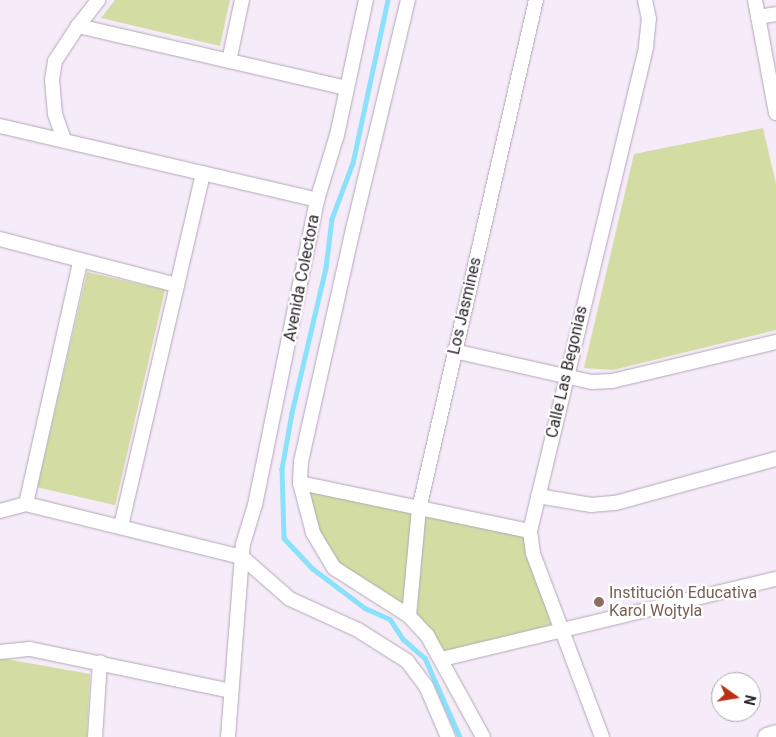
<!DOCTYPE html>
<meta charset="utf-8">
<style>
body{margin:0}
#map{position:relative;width:776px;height:737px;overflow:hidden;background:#f6ebf9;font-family:Roboto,sans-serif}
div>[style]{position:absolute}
.green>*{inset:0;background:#d3dda3;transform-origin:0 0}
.stream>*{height:4.5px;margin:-2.25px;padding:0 2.25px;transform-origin:2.25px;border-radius:2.25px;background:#8ae1fc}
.roads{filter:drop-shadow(0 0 1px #b2a8b4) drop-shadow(0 0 1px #b2a8b4)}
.minor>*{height:14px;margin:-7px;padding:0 7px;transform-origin:7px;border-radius:7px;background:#fff}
.tertiary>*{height:18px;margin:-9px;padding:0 9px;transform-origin:9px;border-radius:9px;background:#fff}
.dots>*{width:14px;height:14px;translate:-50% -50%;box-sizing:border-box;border:2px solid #fff;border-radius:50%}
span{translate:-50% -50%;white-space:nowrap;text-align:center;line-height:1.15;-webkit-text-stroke:4.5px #fff;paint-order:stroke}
.street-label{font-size:16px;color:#2a262b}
.education-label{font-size:16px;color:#785e54}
.left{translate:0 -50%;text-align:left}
.north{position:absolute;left:711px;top:672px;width:50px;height:50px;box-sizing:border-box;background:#fff;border:1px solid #aaa8aa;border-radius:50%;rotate:103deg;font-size:14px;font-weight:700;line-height:20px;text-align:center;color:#2a262b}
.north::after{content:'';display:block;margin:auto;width:18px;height:22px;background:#bb2f17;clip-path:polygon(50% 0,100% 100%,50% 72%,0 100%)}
</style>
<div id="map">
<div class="green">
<div style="clip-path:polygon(115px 0,230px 0,220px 46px,101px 18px)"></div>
<div style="clip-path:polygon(763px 128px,776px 184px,776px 330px,613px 370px,584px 368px,634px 154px)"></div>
<div style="left:87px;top:272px;width:80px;height:221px;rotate:13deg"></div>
<div style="clip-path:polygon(305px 489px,414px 513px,404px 607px,336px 563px,320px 536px)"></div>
<div style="clip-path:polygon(422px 513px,526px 534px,551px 625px,444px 651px,414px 613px)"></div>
<div style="clip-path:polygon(0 658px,90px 674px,87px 737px,0 737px)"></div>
</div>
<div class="stream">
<div style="left:388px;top:0;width:167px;rotate:102.1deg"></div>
<div style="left:353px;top:163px;width:60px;rotate:110.6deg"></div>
<div style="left:332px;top:219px;width:49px;rotate:97deg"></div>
<div style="left:326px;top:268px;width:149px;rotate:103.2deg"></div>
<div style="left:292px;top:413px;width:57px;rotate:100.1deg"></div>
<div style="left:282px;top:469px;width:69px;rotate:88.3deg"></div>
<div style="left:284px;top:538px;width:41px;rotate:47deg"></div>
<div style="left:312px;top:568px;width:66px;rotate:37deg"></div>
<div style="left:365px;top:608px;width:27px;rotate:24deg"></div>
<div style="left:390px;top:619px;width:24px;rotate:57deg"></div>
<div style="left:403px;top:639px;width:29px;rotate:41deg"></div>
<div style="left:425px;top:658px;width:86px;rotate:66.1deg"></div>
</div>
<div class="roads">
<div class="minor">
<div style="left:408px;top:0;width:236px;rotate:103.5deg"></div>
<div style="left:353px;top:229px;width:239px;rotate:102.6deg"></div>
<div style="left:301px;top:462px;width:21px;rotate:93deg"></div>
<div style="left:300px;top:483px;width:52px;rotate:75.4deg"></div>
<div style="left:313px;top:533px;width:41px;rotate:59deg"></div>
<div style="left:334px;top:568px;width:89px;rotate:32.6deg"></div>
<div style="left:409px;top:616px;width:26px;rotate:47deg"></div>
<div style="left:427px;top:635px;width:116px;rotate:61.2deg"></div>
<div style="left:755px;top:0;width:115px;rotate:79.5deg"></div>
<div style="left:758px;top:17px;width:18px;rotate:-9deg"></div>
<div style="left:78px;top:26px;width:33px;rotate:-52deg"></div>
<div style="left:229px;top:61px;width:62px;rotate:-78deg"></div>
<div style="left:0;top:126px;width:326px;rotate:13.1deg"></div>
<div style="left:64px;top:140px;width:28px;rotate:-109deg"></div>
<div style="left:55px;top:114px;width:34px;rotate:-95deg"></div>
<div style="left:52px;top:80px;width:19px;rotate:-81deg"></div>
<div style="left:55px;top:61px;width:42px;rotate:-56.7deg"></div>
<div style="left:78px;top:26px;width:276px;rotate:13deg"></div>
<div style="left:0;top:239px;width:183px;rotate:14.6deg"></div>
<div style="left:454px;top:351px;width:141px;rotate:12.7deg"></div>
<div style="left:592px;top:382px;width:20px;rotate:-3deg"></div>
<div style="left:612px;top:381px;width:169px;rotate:-13.4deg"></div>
<div style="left:300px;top:483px;width:235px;rotate:11.8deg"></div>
<div style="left:538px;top:496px;width:54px;rotate:9.6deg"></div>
<div style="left:591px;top:505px;width:25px;rotate:-5deg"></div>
<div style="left:616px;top:503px;width:166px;rotate:-15.4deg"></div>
<div style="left:26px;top:504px;width:248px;rotate:-77.4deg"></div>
<div style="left:0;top:511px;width:27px;rotate:-15deg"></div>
<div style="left:26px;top:504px;width:222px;rotate:13.8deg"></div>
<div style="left:242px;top:557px;width:64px;rotate:41.2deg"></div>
<div style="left:290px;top:599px;width:75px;rotate:24.5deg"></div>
<div style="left:358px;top:630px;width:58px;rotate:32.3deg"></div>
<div style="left:407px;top:661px;width:31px;rotate:53deg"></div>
<div style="left:426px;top:686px;width:56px;rotate:66.7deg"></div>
<div style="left:121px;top:526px;width:362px;rotate:-76.9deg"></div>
<div style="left:409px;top:616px;width:107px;rotate:-84.7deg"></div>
<div style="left:419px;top:509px;width:522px;rotate:-77.05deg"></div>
<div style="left:0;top:652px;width:30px;rotate:-6deg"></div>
<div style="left:30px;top:649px;width:205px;rotate:11.8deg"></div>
<div style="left:442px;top:659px;width:343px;rotate:-13.5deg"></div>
<div style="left:95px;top:737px;width:75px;rotate:-86.2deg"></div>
<div style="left:228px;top:737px;width:194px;rotate:-85.6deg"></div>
<div style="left:243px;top:544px;width:41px;rotate:-72.9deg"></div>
<div style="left:255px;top:505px;width:311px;rotate:-78.5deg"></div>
<div style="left:317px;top:200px;width:68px;rotate:-72.9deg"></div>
<div style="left:337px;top:135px;width:138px;rotate:-77.9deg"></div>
<div style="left:602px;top:737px;width:197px;rotate:-110.6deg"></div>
<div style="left:533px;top:553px;width:22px;rotate:-98deg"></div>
<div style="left:530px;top:531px;width:499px;rotate:-76.5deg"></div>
<div style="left:646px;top:46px;width:27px;rotate:-84deg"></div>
<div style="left:649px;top:19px;width:19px;rotate:-102deg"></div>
</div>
<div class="tertiary">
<div style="left:767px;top:737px;width:9px;rotate:-18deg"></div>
</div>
</div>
<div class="dots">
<div style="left:599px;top:602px;background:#8d6e63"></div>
</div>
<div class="street-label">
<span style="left:302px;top:278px;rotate:-79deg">Avenida Colectora</span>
<span style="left:465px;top:306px;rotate:-77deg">Los Jasmines</span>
<span style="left:567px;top:372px;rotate:-77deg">Calle Las Begonias</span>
</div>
<div class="education-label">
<span class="left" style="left:609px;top:602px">Institución Educativa<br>Karol Wojtyla</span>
</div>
<div class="north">N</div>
</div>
